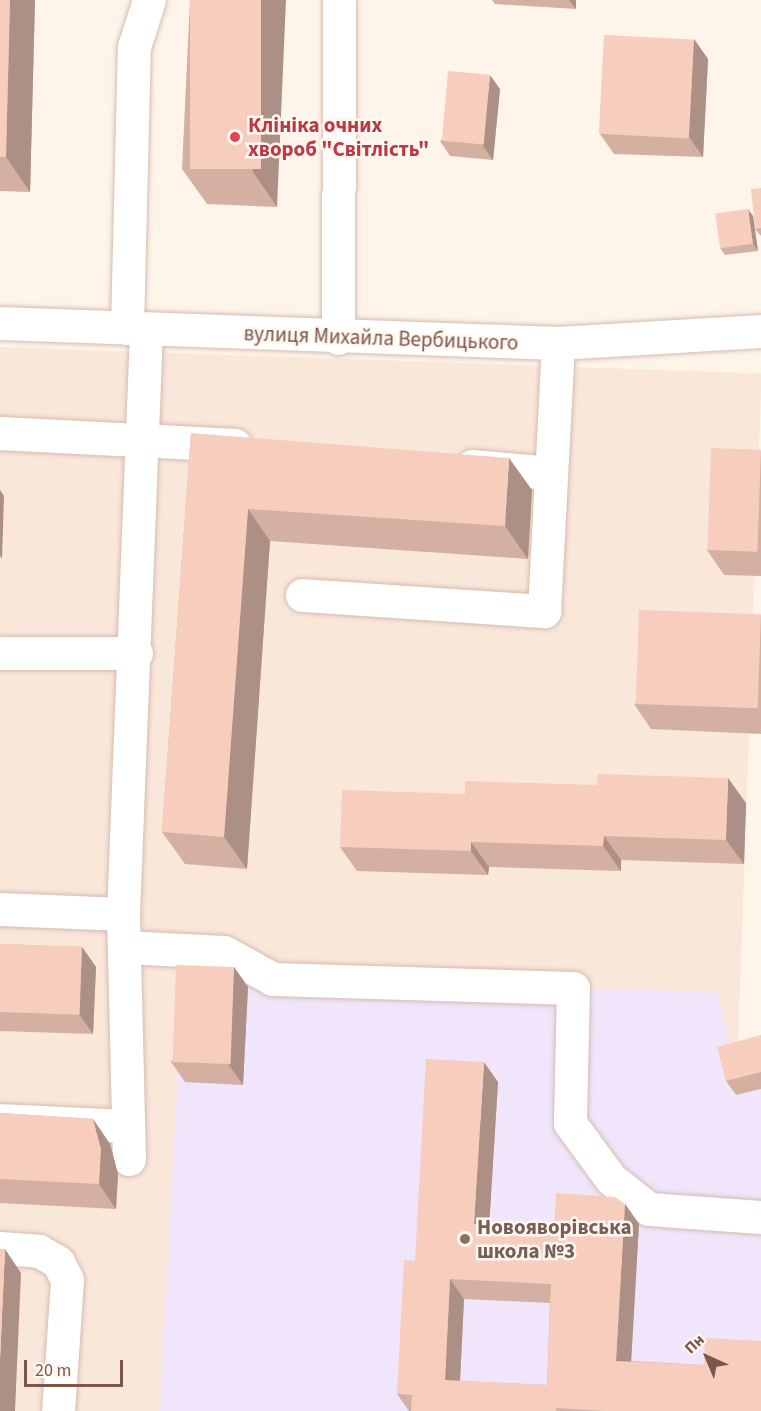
<!DOCTYPE html>
<meta charset="utf-8">
<style>
body{margin:0}
#map{position:relative;width:761px;height:1411px;overflow:hidden;background:#fef4e9;font-family:"Source Sans 3",sans-serif}
div>[style]{position:absolute}
.residential>*{inset:0;background:#f9e7da;transform-origin:0 0}
.education>*{inset:0;background:#f0e5fb}
.roads{filter:drop-shadow(0 0 2px #d5bcb0) drop-shadow(0 0 2px #d5bcb0)}
.minor>*{height:33px;margin:-16.5px;padding:0 16.5px;transform-origin:16.5px;border-radius:16.5px;background:#fff}
.wall>*{inset:0;background:#d4b0a3}
.shaded-wall>*{inset:0;background:#ad9085}
.building>*{inset:0;background:#f7cdbe;transform-origin:0 0}
.dots>*{width:16px;height:16px;translate:-50% -50%;box-sizing:border-box;border:3px solid #fff8f2;border-radius:50%}
span{translate:-50% -50%;white-space:nowrap;text-align:center;line-height:1.15;-webkit-text-stroke:5px #fff8f2;paint-order:stroke}
.health-label{font-size:21px;color:#be3a42;font-weight:700}
.left{translate:0 -50%;text-align:left}
.street-label{font-size:21px;color:#7d5549}
.education-label{font-size:21px;color:#785e54;font-weight:700}
.north{position:absolute;left:677px;top:1327px;width:60px;height:60px;-webkit-text-stroke:4px #fff8f2;paint-order:stroke;rotate:316deg;font-size:16px;font-weight:700;line-height:24px;text-align:center;color:#7d5549}
.north::after{content:'';display:block;margin:auto;width:21px;height:27px;background:#7d5549;clip-path:polygon(50% 0,100% 100%,50% 72%,0 100%)}
.scale{position:absolute;left:24px;top:1360px;width:99px;height:27px;box-sizing:border-box;border:3px solid #7d5549;border-top:0;padding-left:8px;font-size:18px;line-height:21px;white-space:nowrap;color:#7d5549;-webkit-text-stroke:4px #fff8f2;paint-order:stroke}
</style>
<div id="map">
<div class="residential">
<div style="left:0;top:347px;width:762px;height:1064px;rotate:2deg"></div>
</div>
<div class="education">
<div style="clip-path:polygon(183px 976px,717px 992px,735px 1066px,761px 1067px,761px 1411px,160px 1411px)"></div>
</div>
<div class="roads">
<div class="minor">
<div style="left:0;top:323px;width:558px;rotate:2.05deg"></div>
<div style="left:558px;top:343px;width:203px;rotate:-3.4deg"></div>
<div style="left:127px;top:328px;width:281px;rotate:-88.6deg"></div>
<div style="left:134px;top:47px;width:49px;rotate:-72.3deg"></div>
<div style="left:338px;top:338px;width:338px;rotate:-89.8deg"></div>
<div style="left:0;top:433px;width:235px;rotate:2.9deg"></div>
<div style="left:472px;top:466px;width:79px;rotate:5.1deg"></div>
<div style="left:302px;top:595px;width:243px;rotate:3.8deg"></div>
<div style="left:544px;top:611px;width:268px;rotate:-87deg"></div>
<div style="left:0;top:653px;width:136px"></div>
<div style="left:0;top:909px;width:123px;rotate:2.3deg"></div>
<div style="left:124px;top:947px;width:100px;rotate:2.9deg"></div>
<div style="left:224px;top:952px;width:56px;rotate:28.9deg"></div>
<div style="left:273px;top:979px;width:300px;rotate:1.7deg"></div>
<div style="left:573px;top:988px;width:135px;rotate:91.3deg"></div>
<div style="left:570px;top:1123px;width:69px;rotate:53.8deg"></div>
<div style="left:611px;top:1179px;width:48px;rotate:38.3deg"></div>
<div style="left:649px;top:1209px;width:112px;rotate:4.1deg"></div>
<div style="left:0;top:1120px;width:128px;rotate:2.7deg"></div>
<div style="left:129px;top:1159px;width:245px;rotate:-91.4deg"></div>
<div style="left:123px;top:914px;width:584px;rotate:-87.74deg"></div>
<div style="left:0;top:1248px;width:39px;rotate:4deg"></div>
<div style="left:39px;top:1251px;width:22px;rotate:30deg"></div>
<div style="left:58px;top:1262px;width:20px;rotate:63deg"></div>
<div style="left:67px;top:1280px;width:131px;rotate:93.9deg"></div>
</div>
</div>
<div class="wall">
<div style="clip-path:polygon(0 0,35px 0,30px 192px,0 191px)"></div>
<div style="clip-path:polygon(190px 0,277px 207px,207px 204px,182px 169px)"></div>
<div style="clip-path:polygon(492px 0,576px 0,576px 9px,495px 4px)"></div>
<div style="clip-path:polygon(694px 39px,708px 59px,703px 157px,614px 154px,600px 134px)"></div>
<div style="clip-path:polygon(500px 89px,493px 160px,450px 156px,440px 141px)"></div>
<div style="clip-path:polygon(761px 188px,761px 236px,755px 229px)"></div>
<div style="clip-path:polygon(753px 216px,758px 251px,725px 255px,720px 248px)"></div>
<div style="clip-path:polygon(191px 433px,532px 490px,528px 559px,270px 541px,247px 869px,185px 864px,162px 832px)"></div>
<div style="clip-path:polygon(761px 450px,761px 576px,724px 575px,707px 550px)"></div>
<div style="clip-path:polygon(761px 615px,761px 734px,651px 729px,634px 704px)"></div>
<div style="clip-path:polygon(746px 803px,744px 864px,621px 860px,621px 871px,489px 867px,488px 875px,357px 871px,340px 847px)"></div>
<div style="clip-path:polygon(0 944px,82px 947px,96px 967px,93px 1034px,0 1031px)"></div>
<div style="clip-path:polygon(234px 967px,248px 987px,243px 1085px,185px 1082px,171px 1062px)"></div>
<div style="clip-path:polygon(761px 1035px,761px 1089px,736px 1095px,726px 1081px)"></div>
<div style="clip-path:polygon(evenodd,498px 1082px,489px 1225px,554px 1229px,625px 1204px,639px 1224px,631px 1361px,704px 1365px,761px 1411px,409px 1411px,397px 1394px,415px 1261px,498px 1082px,464px 1299px,550px 1303px,547px 1385px,460px 1381px,464px 1299px)"></div>
<div style="clip-path:polygon(0 1113px,93px 1119px,110px 1144px,118px 1174px,116px 1209px,0 1203px)"></div>
</div>
<div class="shaded-wall">
<div style="clip-path:polygon(10px 0,35px 0,30px 192px,6px 157px)"></div>
<div style="clip-path:polygon(261px 0,286px 0,277px 207px,253px 172px)"></div>
<div style="clip-path:polygon(569px 0,576px 0,576px 9px)"></div>
<div style="clip-path:polygon(694px 39px,708px 59px,703px 157px,689px 137px)"></div>
<div style="clip-path:polygon(490px 75px,500px 89px,493px 160px,483px 146px)"></div>
<div style="clip-path:polygon(748px 209px,753px 216px,758px 251px,753px 244px)"></div>
<div style="clip-path:polygon(509px 458px,532px 490px,528px 559px,505px 526px)"></div>
<div style="clip-path:polygon(0 490px,4px 496px,2px 559px,0 556px)"></div>
<div style="clip-path:polygon(248px 509px,270px 541px,247px 869px,224px 837px)"></div>
<div style="clip-path:polygon(728px 778px,746px 803px,744px 864px,726px 840px)"></div>
<div style="clip-path:polygon(604px 836px,621px 860px,621px 871px,603px 846px)"></div>
<div style="clip-path:polygon(471px 842px,489px 867px,488px 875px,471px 851px)"></div>
<div style="clip-path:polygon(82px 947px,96px 967px,93px 1034px,79px 1014px)"></div>
<div style="clip-path:polygon(234px 967px,248px 987px,243px 1085px,229px 1065px)"></div>
<div style="clip-path:polygon(484px 1062px,498px 1082px,488px 1244px,474px 1224px)"></div>
<div style="clip-path:polygon(93px 1119px,110px 1144px,118px 1174px,116px 1209px,99px 1184px)"></div>
<div style="clip-path:polygon(625px 1204px,639px 1224px,630px 1381px,616px 1361px)"></div>
<div style="clip-path:polygon(5px 1249px,21px 1273px,15px 1411px,0 1411px,0 1359px)"></div>
<div style="clip-path:polygon(450px 1279px,464px 1299px,459px 1400px,445px 1380px)"></div>
</div>
<div class="building">
<div style="clip-path:polygon(0 0,10px 0,6px 157px,0 157px)"></div>
<div style="left:190px;top:0;width:71px;height:169px"></div>
<div style="left:604px;top:35px;width:90px;height:99px;rotate:3deg"></div>
<div style="left:448px;top:71px;width:42px;height:70px;rotate:5deg"></div>
<div style="clip-path:polygon(761px 188px,761px 228px,755px 229px,751px 189px)"></div>
<div style="left:748px;top:209px;width:35px;height:33px;rotate:82deg"></div>
<div style="clip-path:polygon(191px 433px,509px 458px,505px 526px,248px 509px,224px 837px,162px 832px)"></div>
<div style="left:711px;top:448px;width:50px;height:102px;rotate:2deg"></div>
<div style="left:639px;top:610px;width:122px;height:94px;rotate:2deg"></div>
<div style="clip-path:polygon(598px 774px,728px 778px,726px 840px,604px 836px,603px 846px,471px 842px,471px 851px,340px 847px,342px 790px,465px 794px,465px 781px,597px 785px)"></div>
<div style="left:0;top:944px;width:82px;height:68px;rotate:2deg"></div>
<div style="left:176px;top:965px;width:58px;height:97px;rotate:2deg"></div>
<div style="clip-path:polygon(761px 1035px,761px 1072px,726px 1081px,717px 1047px)"></div>
<div style="clip-path:polygon(evenodd,426px 1059px,484px 1062px,474px 1224px,554px 1229px,556px 1193px,615px 1197px,625px 1204px,616px 1361px,704px 1365px,705px 1338px,761px 1341px,761px 1411px,604px 1411px,556px 1408px,556px 1411px,411px 1411px,412px 1395px,397px 1394px,404px 1260px,415px 1261px,426px 1059px,450px 1279px,551px 1284px,547px 1385px,445px 1380px,450px 1279px)"></div>
<div style="clip-path:polygon(0 1113px,93px 1119px,101px 1149px,99px 1184px,0 1179px)"></div>
<div style="clip-path:polygon(0 1249px,5px 1249px,0 1359px)"></div>
</div>
<div class="dots">
<div style="left:235px;top:137px;background:#e0444e"></div>
<div style="left:465px;top:1239px;background:#8d6e63"></div>
</div>
<div class="health-label">
<span class="left" style="left:248px;top:137px">Клініка очних<br>хвороб "Світлість"</span>
</div>
<div class="street-label">
<span style="left:381px;top:338px;rotate:2deg">вулиця Михайла Вербицького</span>
</div>
<div class="education-label">
<span class="left" style="left:477px;top:1239px">Новояворівська<br>школа №3</span>
</div>
<div class="north">Пн</div>
<div class="scale">20 m</div>
</div>
